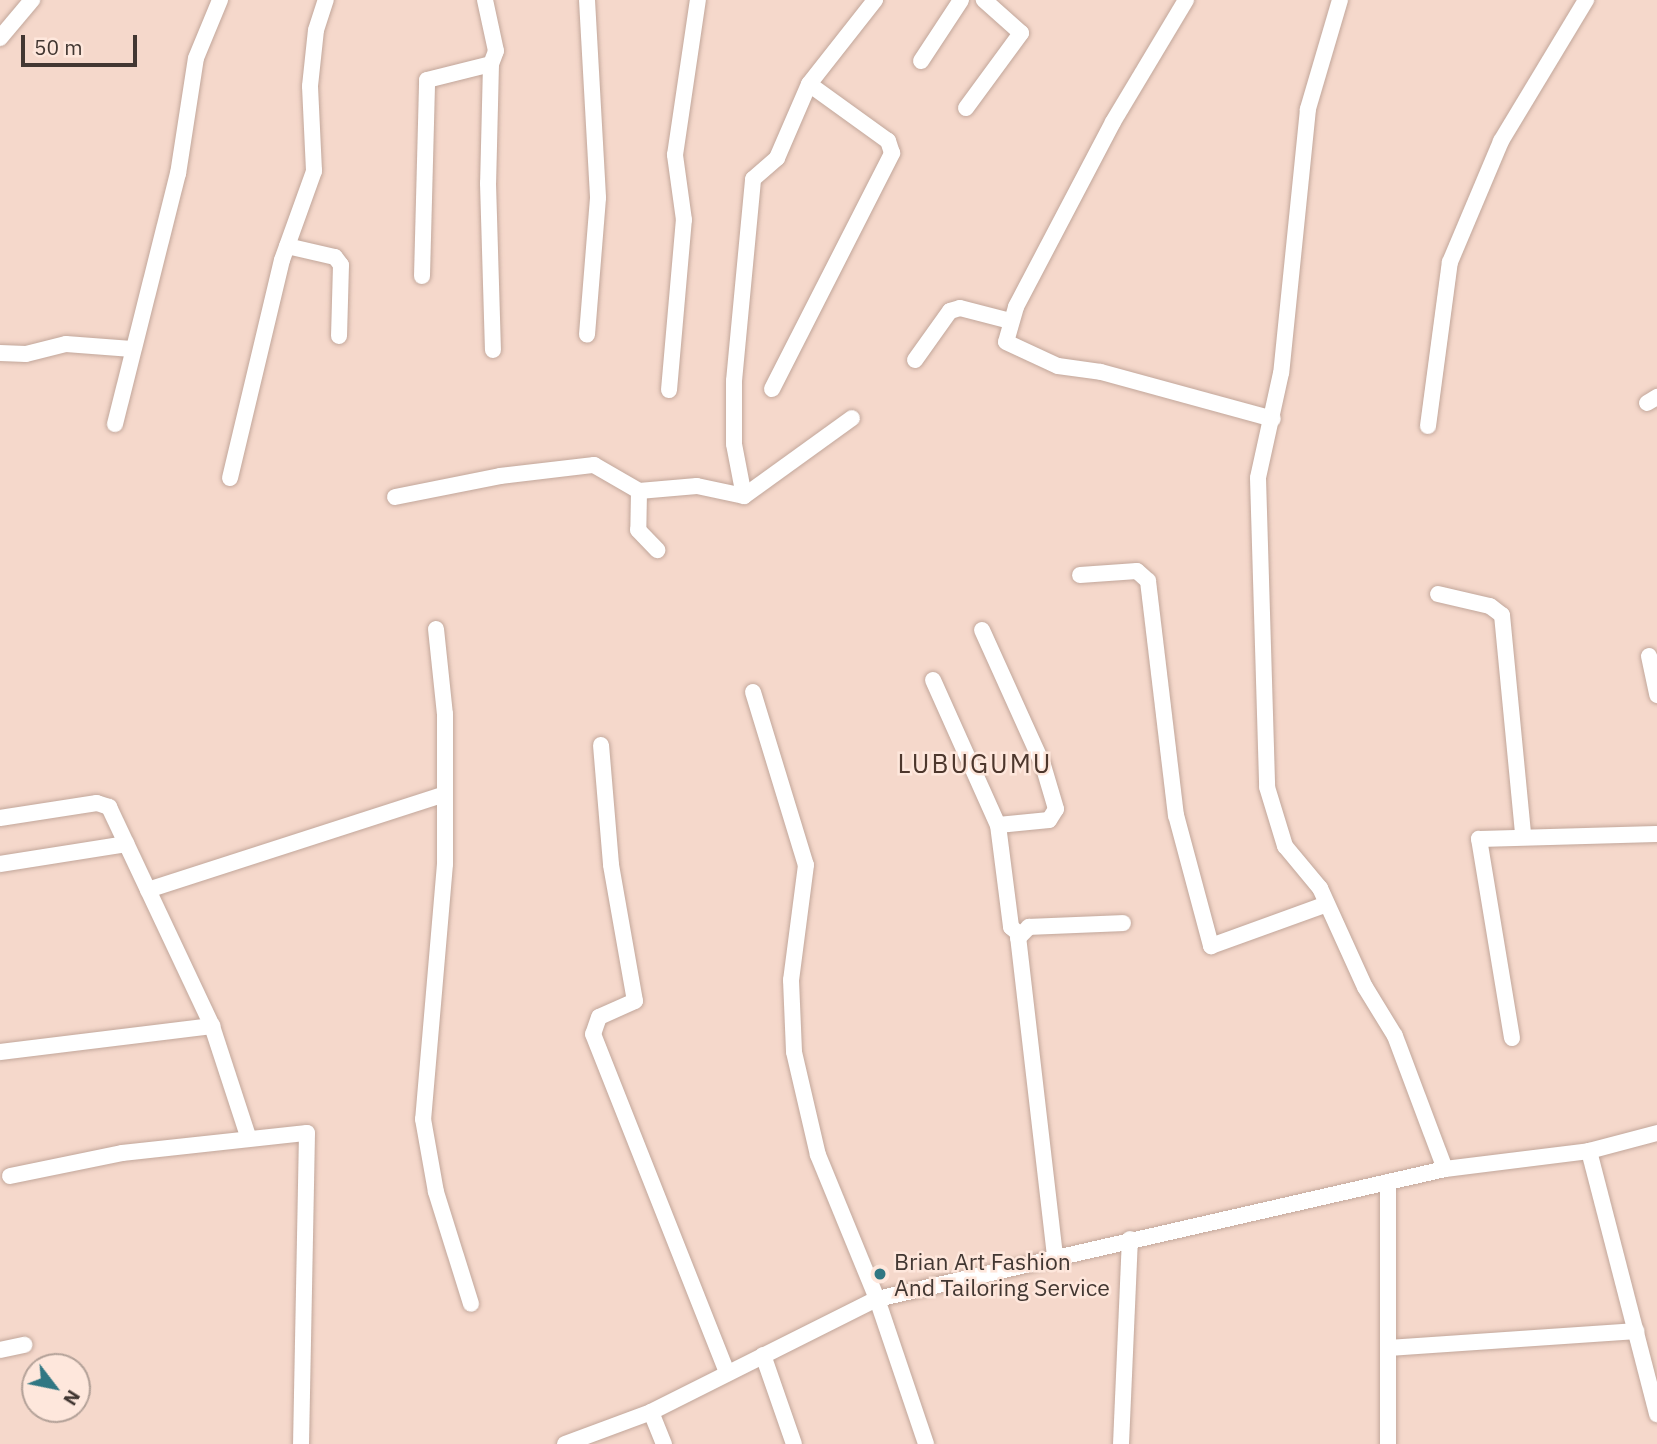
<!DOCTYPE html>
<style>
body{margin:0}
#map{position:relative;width:1657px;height:1444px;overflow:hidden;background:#f5d8cb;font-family:"IBM Plex Sans",sans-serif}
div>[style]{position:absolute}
.roads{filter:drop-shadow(0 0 2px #c2a79b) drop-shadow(0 0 2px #c2a79b)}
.minor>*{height:16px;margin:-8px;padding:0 8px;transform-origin:8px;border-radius:8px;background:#fff}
.dots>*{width:19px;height:19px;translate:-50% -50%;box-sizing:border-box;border:4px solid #fee7dc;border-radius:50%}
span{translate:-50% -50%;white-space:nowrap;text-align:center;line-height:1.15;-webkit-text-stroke:5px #fee7dc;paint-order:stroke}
.poi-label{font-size:23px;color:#423732}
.left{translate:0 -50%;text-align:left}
.quarter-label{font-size:26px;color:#4d372d;letter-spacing:2px}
.north{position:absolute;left:21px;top:1353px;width:70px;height:70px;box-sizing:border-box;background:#fee7dc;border:2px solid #b3a198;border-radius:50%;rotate:122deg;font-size:19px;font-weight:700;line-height:28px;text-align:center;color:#423732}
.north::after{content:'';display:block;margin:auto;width:24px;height:32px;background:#307783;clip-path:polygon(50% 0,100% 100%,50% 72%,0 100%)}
.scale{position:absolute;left:21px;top:35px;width:116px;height:32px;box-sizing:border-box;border:4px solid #423732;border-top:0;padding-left:9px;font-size:21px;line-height:24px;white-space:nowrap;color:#423732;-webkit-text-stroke:5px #fee7dc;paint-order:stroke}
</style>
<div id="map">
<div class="roads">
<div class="minor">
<div style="left:485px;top:0;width:52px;rotate:77.8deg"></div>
<div style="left:496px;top:51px;width:14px;rotate:111deg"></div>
<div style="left:491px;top:64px;width:119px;rotate:91.4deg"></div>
<div style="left:488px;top:183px;width:167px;rotate:88.3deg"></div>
<div style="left:587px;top:0;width:198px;rotate:86.8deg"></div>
<div style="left:598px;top:198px;width:137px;rotate:94.6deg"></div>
<div style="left:1186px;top:0;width:142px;rotate:120.9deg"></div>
<div style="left:1113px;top:122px;width:209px;rotate:117.7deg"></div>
<div style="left:1016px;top:307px;width:36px;rotate:106deg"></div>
<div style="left:1006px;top:342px;width:57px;rotate:24.8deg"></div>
<div style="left:1058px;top:366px;width:43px;rotate:7.9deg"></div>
<div style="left:1101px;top:372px;width:178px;rotate:15.3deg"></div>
<div style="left:1340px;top:0;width:114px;rotate:106.4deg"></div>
<div style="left:1308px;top:109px;width:265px;rotate:95.8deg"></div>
<div style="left:1281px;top:373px;width:107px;rotate:102.4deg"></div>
<div style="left:1258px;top:478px;width:309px;rotate:88.3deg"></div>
<div style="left:1267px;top:787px;width:62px;rotate:73deg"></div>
<div style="left:1285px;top:846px;width:55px;rotate:50.2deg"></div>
<div style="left:1320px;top:888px;width:109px;rotate:65.6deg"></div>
<div style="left:1365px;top:987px;width:57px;rotate:58.5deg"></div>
<div style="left:1395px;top:1036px;width:142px;rotate:69.4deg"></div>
<div style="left:0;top:38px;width:50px;rotate:-49.9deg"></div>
<div style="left:921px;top:61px;width:73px;rotate:-56.7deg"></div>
<div style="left:966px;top:108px;width:93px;rotate:-53.7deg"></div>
<div style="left:1021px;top:33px;width:50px;rotate:-138.3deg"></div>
<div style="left:287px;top:246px;width:49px;rotate:12.9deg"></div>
<div style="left:335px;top:257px;width:10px;rotate:53deg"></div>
<div style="left:341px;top:265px;width:71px;rotate:91.6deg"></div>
<div style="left:422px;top:276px;width:196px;rotate:-88.5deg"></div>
<div style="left:427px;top:80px;width:66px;rotate:-14deg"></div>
<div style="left:0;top:353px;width:26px;rotate:2deg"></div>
<div style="left:26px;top:354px;width:41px;rotate:-14deg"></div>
<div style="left:66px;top:344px;width:66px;rotate:4.3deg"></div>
<div style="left:915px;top:360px;width:60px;rotate:-54.5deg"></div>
<div style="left:950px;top:311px;width:10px;rotate:-17deg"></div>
<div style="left:960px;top:308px;width:52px;rotate:14.6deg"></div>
<div style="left:772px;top:389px;width:265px;rotate:-63deg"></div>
<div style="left:892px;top:153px;width:13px;rotate:-108deg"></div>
<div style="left:888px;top:141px;width:97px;rotate:-144.2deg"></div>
<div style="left:669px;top:390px;width:171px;rotate:-85deg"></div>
<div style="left:684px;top:220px;width:66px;rotate:-97.9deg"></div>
<div style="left:675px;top:155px;width:157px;rotate:-81.6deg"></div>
<div style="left:1647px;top:403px;width:12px;rotate:-31deg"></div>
<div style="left:115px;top:424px;width:258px;rotate:-75.9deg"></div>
<div style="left:178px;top:174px;width:117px;rotate:-81.2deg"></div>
<div style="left:196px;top:58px;width:63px;rotate:-67.5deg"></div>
<div style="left:1428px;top:426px;width:165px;rotate:-82.4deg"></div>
<div style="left:1450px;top:262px;width:131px;rotate:-67.1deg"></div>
<div style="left:1501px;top:141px;width:165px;rotate:-58.9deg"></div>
<div style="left:230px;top:478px;width:224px;rotate:-76.6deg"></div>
<div style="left:282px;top:260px;width:95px;rotate:-70.2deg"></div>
<div style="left:314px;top:171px;width:85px;rotate:-92.7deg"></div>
<div style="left:310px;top:86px;width:56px;rotate:-83.9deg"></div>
<div style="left:316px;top:30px;width:32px;rotate:-72deg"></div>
<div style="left:639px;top:491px;width:39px;rotate:91deg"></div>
<div style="left:638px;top:530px;width:28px;rotate:46deg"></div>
<div style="left:744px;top:496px;width:53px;rotate:-100.9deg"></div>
<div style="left:734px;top:444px;width:63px;rotate:-90deg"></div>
<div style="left:734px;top:381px;width:203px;rotate:-84.6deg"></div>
<div style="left:753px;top:179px;width:32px;rotate:-41deg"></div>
<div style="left:777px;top:158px;width:81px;rotate:-66.6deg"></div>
<div style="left:809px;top:84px;width:107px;rotate:-51.8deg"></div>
<div style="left:395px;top:497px;width:107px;rotate:-11.3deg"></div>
<div style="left:500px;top:476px;width:95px;rotate:-6.7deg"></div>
<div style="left:594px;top:465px;width:52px;rotate:30deg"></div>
<div style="left:639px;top:491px;width:58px;rotate:-4.9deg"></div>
<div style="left:697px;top:486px;width:48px;rotate:12deg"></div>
<div style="left:744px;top:496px;width:133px;rotate:-35.8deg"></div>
<div style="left:1080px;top:575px;width:57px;rotate:-4deg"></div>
<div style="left:1137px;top:571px;width:15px;rotate:42deg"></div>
<div style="left:1148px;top:581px;width:236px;rotate:83.2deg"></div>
<div style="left:1176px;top:815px;width:136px;rotate:75deg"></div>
<div style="left:1211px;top:946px;width:123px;rotate:-19.9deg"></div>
<div style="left:1438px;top:594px;width:53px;rotate:13deg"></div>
<div style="left:1490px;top:606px;width:15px;rotate:37deg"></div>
<div style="left:1502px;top:615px;width:221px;rotate:84.5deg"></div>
<div style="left:436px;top:629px;width:85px;rotate:84deg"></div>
<div style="left:445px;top:714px;width:150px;rotate:90deg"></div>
<div style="left:445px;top:864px;width:256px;rotate:94.9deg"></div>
<div style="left:423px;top:1119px;width:74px;rotate:79.9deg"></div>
<div style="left:436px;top:1192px;width:117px;rotate:72.6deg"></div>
<div style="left:982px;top:630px;width:148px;rotate:65.7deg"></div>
<div style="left:1043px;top:765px;width:46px;rotate:73.5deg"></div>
<div style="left:1056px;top:809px;width:13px;rotate:122deg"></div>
<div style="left:1049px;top:820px;width:51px;rotate:174.4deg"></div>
<div style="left:1649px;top:656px;width:40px;rotate:78deg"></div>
<div style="left:933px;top:680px;width:159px;rotate:65.9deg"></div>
<div style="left:998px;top:825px;width:103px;rotate:82.7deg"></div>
<div style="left:1011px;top:927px;width:11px;rotate:41deg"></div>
<div style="left:753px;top:692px;width:181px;rotate:73deg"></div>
<div style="left:806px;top:865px;width:116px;rotate:97.4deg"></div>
<div style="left:791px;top:980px;width:72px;rotate:87.6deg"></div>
<div style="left:794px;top:1052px;width:106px;rotate:76.9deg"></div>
<div style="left:818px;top:1155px;width:156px;rotate:67.7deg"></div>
<div style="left:877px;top:1299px;width:153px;rotate:71.3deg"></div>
<div style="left:601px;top:745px;width:120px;rotate:85.2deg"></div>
<div style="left:611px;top:865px;width:138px;rotate:80deg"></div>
<div style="left:635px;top:1001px;width:39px;rotate:156deg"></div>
<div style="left:599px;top:1017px;width:18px;rotate:109deg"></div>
<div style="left:593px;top:1034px;width:365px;rotate:68.4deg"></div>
<div style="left:0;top:818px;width:98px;rotate:-8.8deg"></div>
<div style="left:97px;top:803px;width:13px;rotate:18deg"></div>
<div style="left:109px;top:807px;width:242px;rotate:64.8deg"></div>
<div style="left:212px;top:1026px;width:116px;rotate:71.9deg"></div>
<div style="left:0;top:864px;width:128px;rotate:-9deg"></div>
<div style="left:148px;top:890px;width:310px;rotate:-17.9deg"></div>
<div style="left:1512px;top:1038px;width:202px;rotate:-99.4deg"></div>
<div style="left:1479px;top:839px;width:178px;rotate:-1.6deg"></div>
<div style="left:0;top:1052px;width:214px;rotate:-7deg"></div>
<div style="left:1589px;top:1151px;width:272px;rotate:75.5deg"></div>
<div style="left:10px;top:1176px;width:114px;rotate:-11.6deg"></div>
<div style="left:122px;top:1153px;width:186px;rotate:-6.2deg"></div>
<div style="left:307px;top:1133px;width:311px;rotate:91.1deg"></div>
<div style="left:1055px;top:1256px;width:320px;rotate:-96.6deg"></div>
<div style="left:1018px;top:938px;width:16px;rotate:-45deg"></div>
<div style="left:1029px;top:927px;width:94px;rotate:-2.4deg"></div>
<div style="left:1389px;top:1348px;width:248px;rotate:-3.9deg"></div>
<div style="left:0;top:1350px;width:25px;rotate:-12deg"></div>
<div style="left:763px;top:1355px;width:94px;rotate:70.8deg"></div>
<div style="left:651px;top:1412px;width:35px;rotate:68deg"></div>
<div style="left:565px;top:1444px;width:92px;rotate:-20.4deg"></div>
<div style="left:651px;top:1412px;width:253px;rotate:-26.6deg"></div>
<div style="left:877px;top:1299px;width:583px;rotate:-12.89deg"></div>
<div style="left:1445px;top:1169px;width:145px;rotate:-7.1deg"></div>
<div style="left:1589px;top:1151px;width:70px;rotate:-14.8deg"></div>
<div style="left:1121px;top:1444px;width:205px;rotate:-87.5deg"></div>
<div style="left:1388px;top:1444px;width:262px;rotate:-90deg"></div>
</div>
</div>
<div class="dots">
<div style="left:880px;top:1274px;background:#307783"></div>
</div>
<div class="poi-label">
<span class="left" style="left:894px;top:1274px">Brian Art Fashion<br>And Tailoring Service</span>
</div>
<div class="quarter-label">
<span style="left:975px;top:764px">LUBUGUMU</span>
</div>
<div class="north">N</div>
<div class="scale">50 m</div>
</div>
